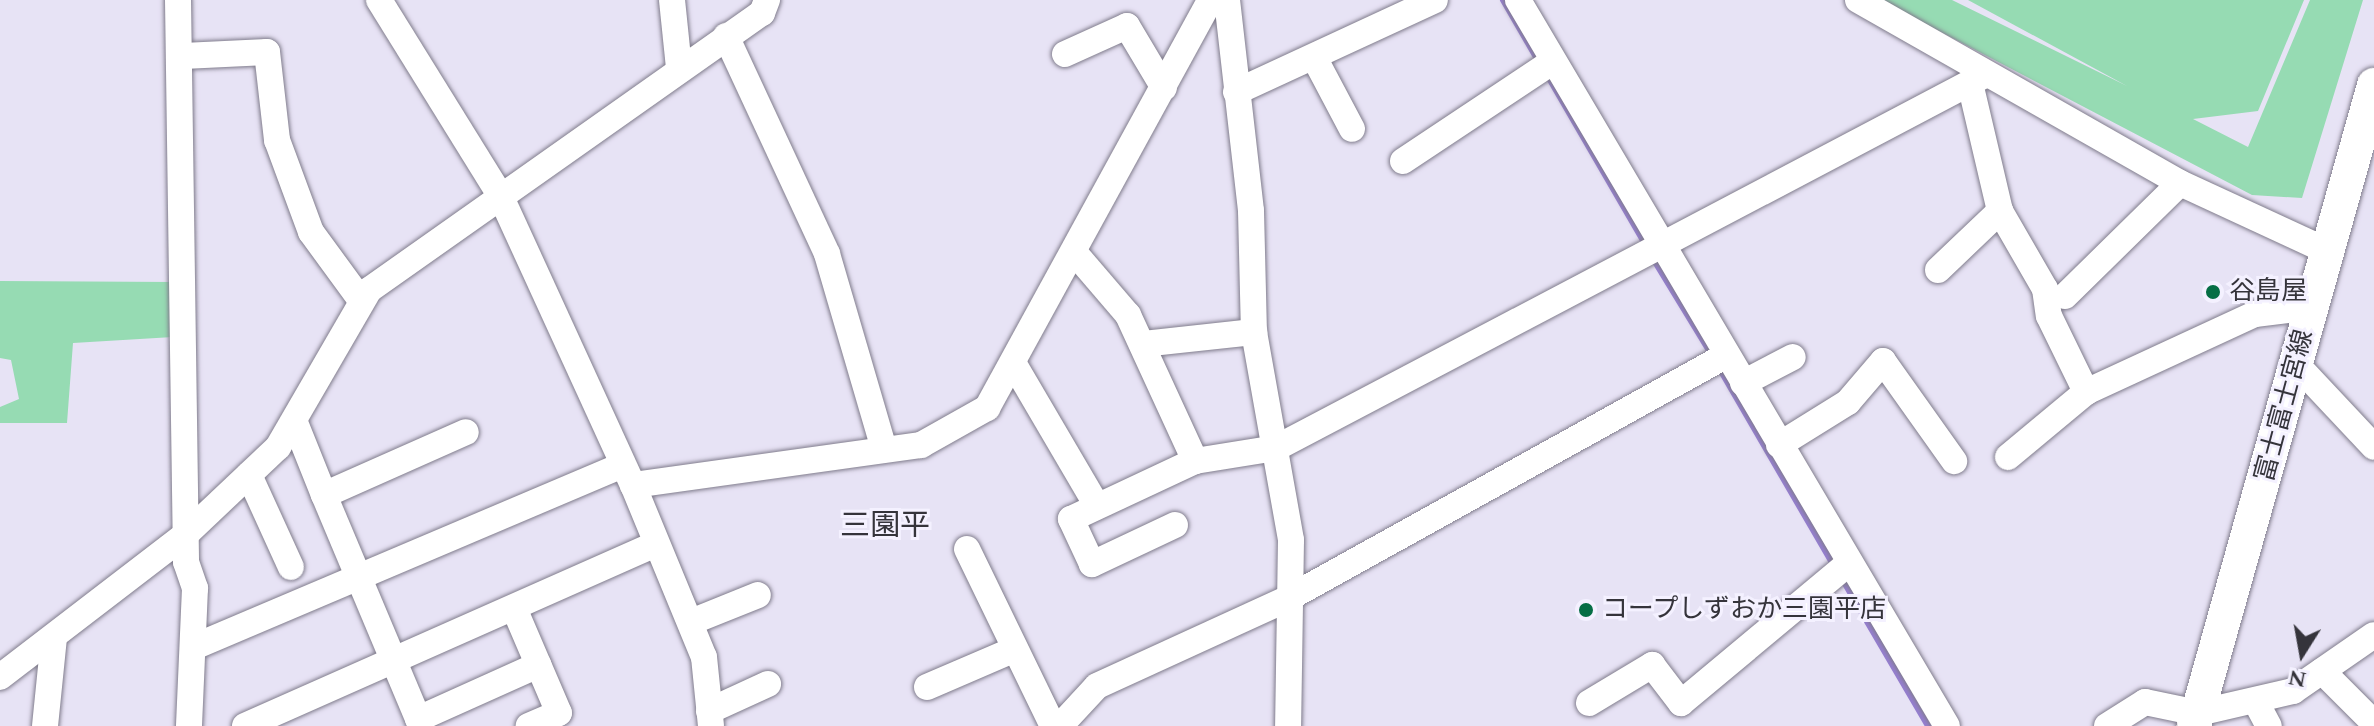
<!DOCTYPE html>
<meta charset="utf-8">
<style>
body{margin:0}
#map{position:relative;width:2374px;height:726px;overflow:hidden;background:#e7e3f5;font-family:Spectral,"Noto Sans JP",serif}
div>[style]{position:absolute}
.green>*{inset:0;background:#96dbb3}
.stream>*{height:6px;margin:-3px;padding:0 3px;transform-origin:3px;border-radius:3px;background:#957fd0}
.roads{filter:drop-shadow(0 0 2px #807c8c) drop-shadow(0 0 2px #807c8c)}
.minor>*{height:26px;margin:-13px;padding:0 13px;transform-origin:13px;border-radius:13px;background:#fff}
.major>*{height:34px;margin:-17px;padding:0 17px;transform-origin:17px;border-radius:17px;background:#fff}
.dots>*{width:22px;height:22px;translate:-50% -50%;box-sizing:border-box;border:4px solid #f4f1ff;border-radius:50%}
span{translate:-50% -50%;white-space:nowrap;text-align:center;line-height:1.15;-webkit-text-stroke:6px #f4f1ff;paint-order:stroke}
.poi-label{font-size:26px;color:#35343b}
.left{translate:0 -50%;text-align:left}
.street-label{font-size:26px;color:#35343b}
.quarter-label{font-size:30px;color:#35343b}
.north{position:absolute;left:2262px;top:614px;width:80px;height:80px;-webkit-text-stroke:6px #f4f1ff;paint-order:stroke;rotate:191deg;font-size:22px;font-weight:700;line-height:32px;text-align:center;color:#35343b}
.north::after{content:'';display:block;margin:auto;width:28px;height:36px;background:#35343b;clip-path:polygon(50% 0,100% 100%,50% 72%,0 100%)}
</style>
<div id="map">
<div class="green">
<div style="clip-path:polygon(1880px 0,1952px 0,2127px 86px,1968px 0,2304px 0,2258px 111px,2193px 119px,2248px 147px,2310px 0,2363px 0,2302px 198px,2252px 195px)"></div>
<div style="clip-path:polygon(0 281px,173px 282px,173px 337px,73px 343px,67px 423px,0 423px,0 407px,19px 399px,11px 360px,0 358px)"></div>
</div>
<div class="stream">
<div style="left:1503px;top:0;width:74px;rotate:60deg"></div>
<div style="left:1546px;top:73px;width:201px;rotate:59.9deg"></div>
<div style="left:1652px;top:257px;width:117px;rotate:58.6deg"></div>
<div style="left:1718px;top:366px;width:233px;rotate:59.9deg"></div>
<div style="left:1841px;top:577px;width:173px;rotate:59.7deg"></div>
</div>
<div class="roads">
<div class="minor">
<div style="left:178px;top:0;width:562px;rotate:89.18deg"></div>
<div style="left:186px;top:562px;width:28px;rotate:71deg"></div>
<div style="left:195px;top:588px;width:138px;rotate:92.5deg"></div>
<div style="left:379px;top:0;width:232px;rotate:58.2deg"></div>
<div style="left:501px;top:197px;width:317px;rotate:65.4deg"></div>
<div style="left:633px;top:485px;width:186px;rotate:67.6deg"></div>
<div style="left:704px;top:657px;width:69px;rotate:84.2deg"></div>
<div style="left:672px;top:0;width:68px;rotate:84.1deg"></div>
<div style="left:1227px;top:0;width:212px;rotate:83.5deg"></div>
<div style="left:1251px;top:211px;width:121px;rotate:88.6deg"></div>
<div style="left:1254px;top:332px;width:211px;rotate:79.9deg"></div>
<div style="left:1291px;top:540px;width:186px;rotate:90.9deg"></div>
<div style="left:1518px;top:0;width:843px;rotate:59.42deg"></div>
<div style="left:1858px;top:0;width:370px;rotate:29.6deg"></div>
<div style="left:2180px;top:183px;width:162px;rotate:24.8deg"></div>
<div style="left:726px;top:36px;width:240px;rotate:65.1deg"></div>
<div style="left:827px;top:254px;width:203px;rotate:73.7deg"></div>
<div style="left:1065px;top:54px;width:68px;rotate:-24.3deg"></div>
<div style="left:1127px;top:26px;width:72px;rotate:59.2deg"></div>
<div style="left:183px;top:56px;width:84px;rotate:-2.7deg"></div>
<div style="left:267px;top:52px;width:89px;rotate:83.5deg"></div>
<div style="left:277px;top:140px;width:98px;rotate:69.7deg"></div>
<div style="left:311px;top:232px;width:83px;rotate:53.8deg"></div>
<div style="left:1315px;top:59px;width:79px;rotate:62.1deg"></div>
<div style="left:1970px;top:83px;width:131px;rotate:76.8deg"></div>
<div style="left:2000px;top:211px;width:90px;rotate:60deg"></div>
<div style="left:2045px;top:289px;width:27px;rotate:82deg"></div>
<div style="left:2049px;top:316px;width:85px;rotate:64deg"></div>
<div style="left:1236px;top:92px;width:219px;rotate:-24.8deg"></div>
<div style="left:1403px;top:161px;width:179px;rotate:-33.6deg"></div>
<div style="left:1074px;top:252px;width:83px;rotate:49.4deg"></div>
<div style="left:1128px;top:315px;width:161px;rotate:65.3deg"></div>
<div style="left:1195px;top:461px;width:82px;rotate:-9.1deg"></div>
<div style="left:1276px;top:448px;width:803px;rotate:-27.75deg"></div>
<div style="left:1938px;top:270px;width:86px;rotate:-43.6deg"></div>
<div style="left:2065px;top:296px;width:161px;rotate:-44.5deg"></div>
<div style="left:1143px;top:344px;width:112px;rotate:-6.2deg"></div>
<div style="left:2297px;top:365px;width:112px;rotate:46.8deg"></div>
<div style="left:1015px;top:366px;width:160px;rotate:59.6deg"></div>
<div style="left:1743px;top:383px;width:56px;rotate:-27.5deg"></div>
<div style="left:296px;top:425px;width:75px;rotate:68.2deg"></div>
<div style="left:324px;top:495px;width:155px;rotate:-23.9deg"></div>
<div style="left:1779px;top:445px;width:81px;rotate:-31.9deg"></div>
<div style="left:1848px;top:402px;width:54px;rotate:-49.5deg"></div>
<div style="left:1883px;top:361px;width:123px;rotate:54.6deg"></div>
<div style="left:2008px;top:457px;width:102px;rotate:-39.8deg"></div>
<div style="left:2086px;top:392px;width:186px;rotate:-24.8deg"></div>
<div style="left:2255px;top:314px;width:57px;rotate:-7deg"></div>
<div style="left:249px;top:475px;width:101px;rotate:65.5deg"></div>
<div style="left:633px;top:485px;width:291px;rotate:-7.9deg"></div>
<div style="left:921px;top:445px;width:76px;rotate:-29.3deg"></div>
<div style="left:987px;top:408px;width:465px;rotate:-61.3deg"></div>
<div style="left:324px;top:495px;width:251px;rotate:67.2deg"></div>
<div style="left:1175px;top:525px;width:92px;rotate:154.8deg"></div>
<div style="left:1092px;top:564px;width:50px;rotate:-115deg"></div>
<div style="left:1071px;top:519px;width:137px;rotate:-25.1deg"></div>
<div style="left:967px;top:549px;width:197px;rotate:64.1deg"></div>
<div style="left:514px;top:608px;width:114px;rotate:66.8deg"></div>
<div style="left:559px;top:713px;width:33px;rotate:157deg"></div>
<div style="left:691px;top:622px;width:72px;rotate:-21.9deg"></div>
<div style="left:194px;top:647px;width:464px;rotate:-23deg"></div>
<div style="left:2322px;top:671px;width:74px;rotate:45deg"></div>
<div style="left:0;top:677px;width:233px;rotate:-37.5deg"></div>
<div style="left:185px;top:535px;width:128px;rotate:-43.4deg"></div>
<div style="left:278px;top:447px;width:181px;rotate:-59.9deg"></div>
<div style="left:369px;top:290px;width:481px;rotate:-35.2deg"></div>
<div style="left:762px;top:13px;width:14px;rotate:-69deg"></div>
<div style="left:927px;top:687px;width:94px;rotate:-23.3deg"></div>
<div style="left:2256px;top:702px;width:27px;rotate:62deg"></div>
<div style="left:1589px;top:703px;width:74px;rotate:-31.1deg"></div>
<div style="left:1652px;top:665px;width:48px;rotate:52.7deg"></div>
<div style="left:1681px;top:703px;width:219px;rotate:-39.8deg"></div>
<div style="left:709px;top:711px;width:65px;rotate:-24.6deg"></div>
<div style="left:418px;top:719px;width:132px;rotate:-24.2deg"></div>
<div style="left:45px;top:726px;width:88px;rotate:-84.2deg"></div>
<div style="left:245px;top:726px;width:449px;rotate:-23.9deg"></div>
<div style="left:1060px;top:726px;width:54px;rotate:-47.2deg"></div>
<div style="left:1097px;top:686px;width:207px;rotate:-24.6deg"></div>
<div style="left:1285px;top:600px;width:505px;rotate:-29deg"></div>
<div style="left:2107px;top:726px;width:45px;rotate:-32.3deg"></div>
<div style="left:2145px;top:702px;width:54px;rotate:11.7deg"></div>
<div style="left:2198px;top:713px;width:98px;rotate:-13deg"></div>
<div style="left:2293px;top:691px;width:98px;rotate:-34.7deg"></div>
</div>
<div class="major">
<div style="left:2194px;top:726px;width:666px;rotate:-74.31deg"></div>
</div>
</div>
<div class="dots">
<div style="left:2213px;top:292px;background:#066e45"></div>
<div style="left:1586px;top:610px;background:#066e45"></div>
</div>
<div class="poi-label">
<span class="left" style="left:2229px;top:292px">谷島屋</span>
<span class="left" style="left:1602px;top:610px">コープしずおか三園平店</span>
</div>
<div class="street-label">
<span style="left:2285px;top:406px;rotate:-75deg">富士富士宮線</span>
</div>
<div class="quarter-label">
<span style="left:885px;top:526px">三園平</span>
</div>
<div class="north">N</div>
</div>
